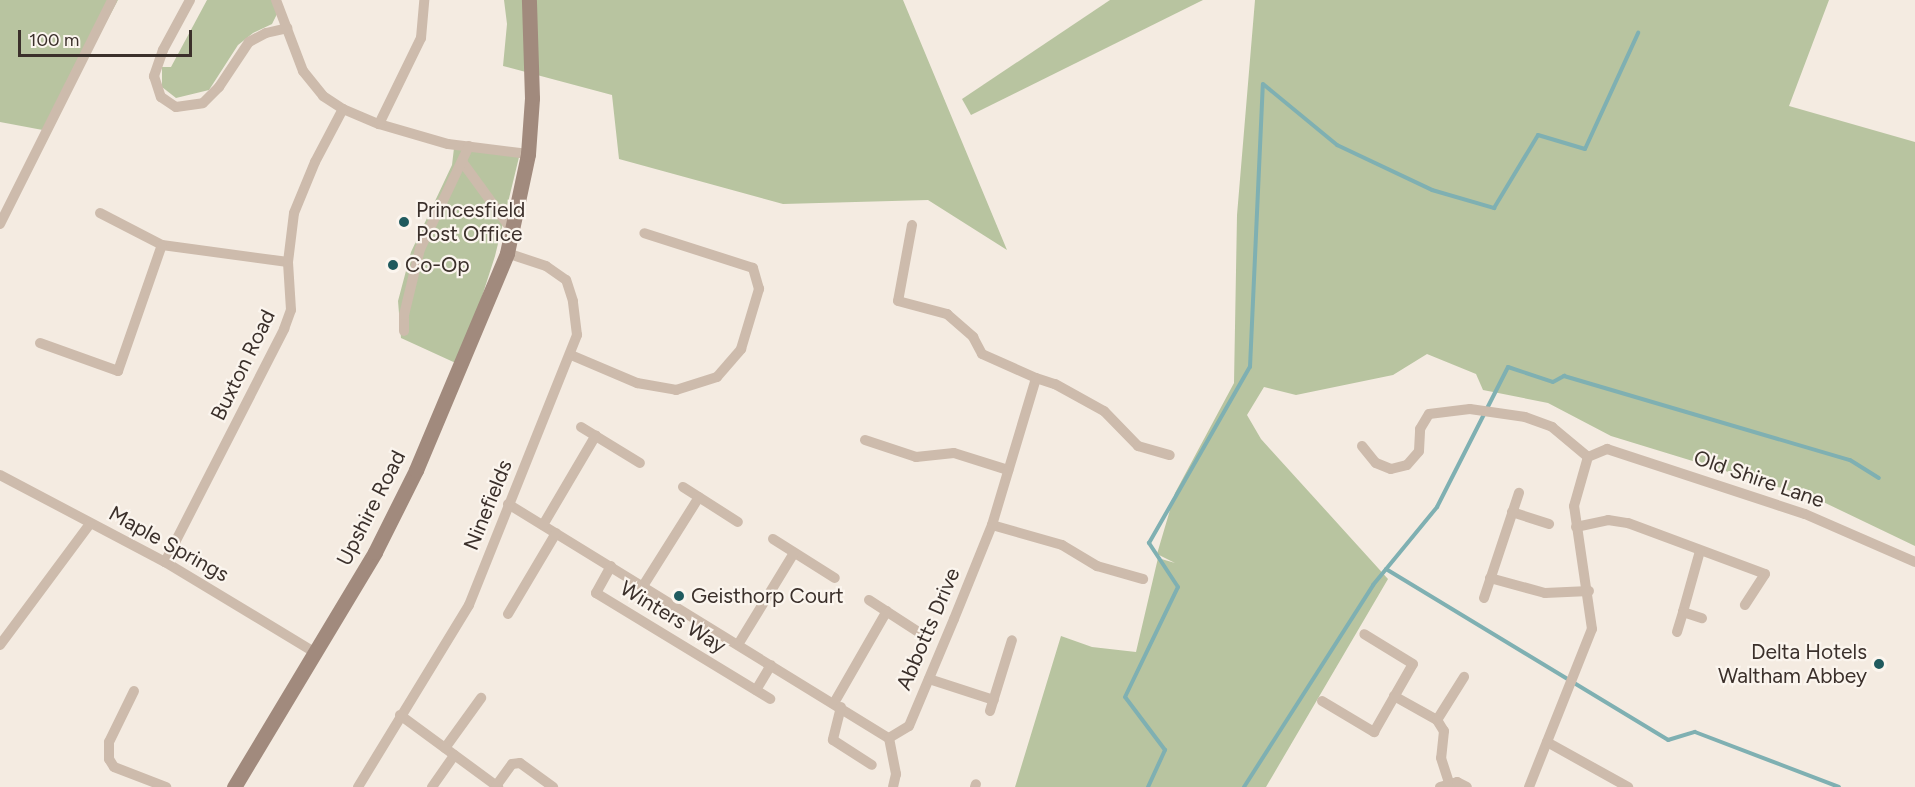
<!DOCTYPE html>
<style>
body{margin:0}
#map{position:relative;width:1915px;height:787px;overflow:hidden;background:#f4ebe1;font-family:Figtree,sans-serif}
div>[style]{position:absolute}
.green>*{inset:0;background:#b8c4a0}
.stream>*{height:4px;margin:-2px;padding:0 2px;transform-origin:2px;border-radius:2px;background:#7fb0b2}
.street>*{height:10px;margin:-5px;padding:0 5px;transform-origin:5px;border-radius:5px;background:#cdbbac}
.secondary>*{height:15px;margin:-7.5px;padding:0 7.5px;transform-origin:7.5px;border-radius:7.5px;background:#a18a7d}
.dots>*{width:16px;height:16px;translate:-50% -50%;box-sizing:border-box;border:3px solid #fbf5ee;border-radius:50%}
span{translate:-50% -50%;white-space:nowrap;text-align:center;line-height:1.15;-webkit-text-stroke:4.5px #fbf5ee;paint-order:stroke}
.poi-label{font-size:21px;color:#3b302b}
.left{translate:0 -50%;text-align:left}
.right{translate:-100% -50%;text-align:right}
.street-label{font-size:21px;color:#3b302b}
.scale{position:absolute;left:18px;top:30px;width:174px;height:27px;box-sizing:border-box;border:3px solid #3b302b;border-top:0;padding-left:8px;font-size:18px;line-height:21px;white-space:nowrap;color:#3b302b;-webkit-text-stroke:4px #fbf5ee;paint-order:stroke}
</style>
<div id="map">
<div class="green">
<div style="clip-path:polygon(0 0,118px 0,48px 131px,0 122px)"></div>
<div style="clip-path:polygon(207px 0,272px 0,277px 14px,272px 24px,253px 33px,238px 45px,209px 90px,176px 98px,162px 87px,162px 67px,171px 67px)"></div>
<div style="clip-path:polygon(504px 0,903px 0,1007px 250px,928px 200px,783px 204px,619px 159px,612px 95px,503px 66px,507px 24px)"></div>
<div style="clip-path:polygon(1110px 0,1203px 0,971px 115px,962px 99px)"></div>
<div style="clip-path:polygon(1255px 0,1829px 0,1789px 106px,1915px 142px,1915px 546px,1817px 499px,1611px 436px,1548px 403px,1483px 390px,1476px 374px,1427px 354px,1393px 375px,1296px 395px,1264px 387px,1247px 415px,1261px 439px,1388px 579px,1266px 787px,1015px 787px,1061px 636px,1092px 647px,1136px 652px,1158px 558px,1175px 563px,1157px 554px,1175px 493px,1234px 383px,1237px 215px)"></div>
<div style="clip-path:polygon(454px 148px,520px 153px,495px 256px,460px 365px,401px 338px,398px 301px,411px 252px,452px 165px)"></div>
</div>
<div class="stream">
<div style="left:1386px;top:569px;width:330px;rotate:31.2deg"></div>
<div style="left:1668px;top:740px;width:28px;rotate:-17deg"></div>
<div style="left:1695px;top:732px;width:154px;rotate:20.9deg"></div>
<div style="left:1148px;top:787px;width:41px;rotate:-65.3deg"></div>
<div style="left:1165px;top:750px;width:66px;rotate:-127deg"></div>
<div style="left:1125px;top:697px;width:122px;rotate:-64.3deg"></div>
<div style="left:1178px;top:587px;width:53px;rotate:-123.4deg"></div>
<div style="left:1149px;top:543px;width:203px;rotate:-60.2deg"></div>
<div style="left:1250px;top:367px;width:283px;rotate:-87.4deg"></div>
<div style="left:1263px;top:84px;width:96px;rotate:39.5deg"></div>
<div style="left:1337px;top:145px;width:105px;rotate:25.3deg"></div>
<div style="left:1432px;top:190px;width:65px;rotate:16.2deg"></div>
<div style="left:1494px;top:208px;width:85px;rotate:-58.9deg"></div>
<div style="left:1538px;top:135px;width:49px;rotate:16.6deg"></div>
<div style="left:1585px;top:149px;width:128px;rotate:-65.4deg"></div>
<div style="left:1244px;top:787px;width:240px;rotate:-57.4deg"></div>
<div style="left:1373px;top:585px;width:101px;rotate:-50.6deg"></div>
<div style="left:1437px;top:507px;width:157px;rotate:-63.1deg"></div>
<div style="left:1508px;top:367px;width:47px;rotate:18.4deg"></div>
<div style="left:1553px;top:382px;width:13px;rotate:-29deg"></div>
<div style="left:1564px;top:376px;width:298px;rotate:16.4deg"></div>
<div style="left:1850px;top:460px;width:34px;rotate:32deg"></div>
</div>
<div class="street">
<div style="left:190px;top:0;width:57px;rotate:118.4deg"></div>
<div style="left:163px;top:50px;width:28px;rotate:109deg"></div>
<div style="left:154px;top:76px;width:22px;rotate:72deg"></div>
<div style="left:161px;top:97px;width:18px;rotate:34deg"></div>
<div style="left:176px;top:107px;width:27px;rotate:-8deg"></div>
<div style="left:203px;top:103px;width:23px;rotate:-45deg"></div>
<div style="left:219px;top:87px;width:54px;rotate:-56.3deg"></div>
<div style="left:249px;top:42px;width:19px;rotate:-28deg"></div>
<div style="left:266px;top:33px;width:22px;rotate:-13deg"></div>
<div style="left:276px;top:0;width:76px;rotate:69.2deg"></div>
<div style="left:303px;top:71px;width:32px;rotate:51deg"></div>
<div style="left:323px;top:96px;width:24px;rotate:33deg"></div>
<div style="left:343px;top:109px;width:39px;rotate:23deg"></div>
<div style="left:379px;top:124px;width:72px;rotate:16.2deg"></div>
<div style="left:448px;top:144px;width:81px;rotate:7.1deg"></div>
<div style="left:379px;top:124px;width:96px;rotate:-64deg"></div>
<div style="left:421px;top:38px;width:38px;rotate:-85deg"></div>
<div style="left:463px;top:163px;width:87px;rotate:53.9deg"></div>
<div style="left:100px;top:213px;width:70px;rotate:27.3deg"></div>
<div style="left:162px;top:245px;width:127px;rotate:7.7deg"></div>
<div style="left:0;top:224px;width:250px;rotate:-63.4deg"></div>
<div style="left:912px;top:225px;width:77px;rotate:100.4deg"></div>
<div style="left:898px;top:301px;width:51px;rotate:14.9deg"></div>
<div style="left:947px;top:314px;width:35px;rotate:41deg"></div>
<div style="left:973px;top:337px;width:19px;rotate:62deg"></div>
<div style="left:982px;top:354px;width:59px;rotate:24deg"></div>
<div style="left:404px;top:331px;width:16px;rotate:-90deg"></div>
<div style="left:404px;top:315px;width:68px;rotate:-76.4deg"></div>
<div style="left:420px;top:249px;width:114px;rotate:-64.6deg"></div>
<div style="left:40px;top:343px;width:83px;rotate:19.7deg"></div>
<div style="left:118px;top:371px;width:133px;rotate:-70.8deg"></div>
<div style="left:571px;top:355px;width:72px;rotate:23deg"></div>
<div style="left:637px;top:383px;width:40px;rotate:10deg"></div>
<div style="left:676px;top:390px;width:43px;rotate:-17.6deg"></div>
<div style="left:717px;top:377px;width:37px;rotate:-49deg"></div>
<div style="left:741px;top:349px;width:63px;rotate:-73.3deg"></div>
<div style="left:759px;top:289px;width:22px;rotate:-106deg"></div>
<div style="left:753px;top:268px;width:114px;rotate:-162.2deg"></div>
<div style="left:581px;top:427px;width:69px;rotate:31.4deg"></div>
<div style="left:865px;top:440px;width:54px;rotate:18.4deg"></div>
<div style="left:916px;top:457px;width:38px;rotate:-6deg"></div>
<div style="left:954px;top:453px;width:57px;rotate:17.5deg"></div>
<div style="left:1362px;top:446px;width:22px;rotate:51deg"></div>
<div style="left:1376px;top:463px;width:16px;rotate:22deg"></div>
<div style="left:1391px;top:469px;width:16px;rotate:-14deg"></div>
<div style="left:1407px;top:465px;width:18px;rotate:-49deg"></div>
<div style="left:1419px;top:451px;width:22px;rotate:-87deg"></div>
<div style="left:1420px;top:429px;width:17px;rotate:-59deg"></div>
<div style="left:1429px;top:414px;width:41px;rotate:-7deg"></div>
<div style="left:1470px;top:409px;width:56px;rotate:8.3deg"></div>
<div style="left:1525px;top:417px;width:29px;rotate:20deg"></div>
<div style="left:1552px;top:427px;width:47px;rotate:39.8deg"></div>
<div style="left:1588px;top:457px;width:21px;rotate:-23deg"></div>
<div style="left:1607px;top:449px;width:208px;rotate:18.2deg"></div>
<div style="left:1805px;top:514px;width:120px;rotate:23.6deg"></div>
<div style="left:0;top:475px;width:187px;rotate:27.8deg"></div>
<div style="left:165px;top:562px;width:176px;rotate:31.1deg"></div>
<div style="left:683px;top:487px;width:65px;rotate:32.5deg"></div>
<div style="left:508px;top:504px;width:447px;rotate:31.6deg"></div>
<div style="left:889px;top:738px;width:37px;rotate:79deg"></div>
<div style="left:896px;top:774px;width:13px;rotate:103deg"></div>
<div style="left:1512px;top:512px;width:39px;rotate:18deg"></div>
<div style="left:543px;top:525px;width:104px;rotate:-59.5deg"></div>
<div style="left:992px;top:525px;width:73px;rotate:15.9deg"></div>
<div style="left:1062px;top:545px;width:41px;rotate:31deg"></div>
<div style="left:1097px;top:566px;width:48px;rotate:15.8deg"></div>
<div style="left:1576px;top:527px;width:33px;rotate:-12deg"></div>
<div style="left:1608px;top:520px;width:20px;rotate:9deg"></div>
<div style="left:1628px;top:523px;width:146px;rotate:20.4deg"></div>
<div style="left:1765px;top:574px;width:37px;rotate:123deg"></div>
<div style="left:773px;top:539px;width:73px;rotate:32.2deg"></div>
<div style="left:1700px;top:551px;width:63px;rotate:105.6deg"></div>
<div style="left:1683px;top:612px;width:20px;rotate:18deg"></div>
<div style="left:165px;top:562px;width:262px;rotate:-62.9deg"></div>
<div style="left:284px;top:329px;width:20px;rotate:-70deg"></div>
<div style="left:291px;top:310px;width:48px;rotate:-93.6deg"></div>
<div style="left:288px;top:262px;width:49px;rotate:-83deg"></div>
<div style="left:294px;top:213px;width:55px;rotate:-67.6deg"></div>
<div style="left:315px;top:162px;width:60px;rotate:-62.2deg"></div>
<div style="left:611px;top:566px;width:31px;rotate:119deg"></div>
<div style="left:596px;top:593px;width:204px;rotate:31.3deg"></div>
<div style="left:1490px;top:578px;width:57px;rotate:15.3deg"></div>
<div style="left:1545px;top:593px;width:44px;rotate:-2.6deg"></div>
<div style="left:643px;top:586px;width:105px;rotate:-57.8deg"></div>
<div style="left:1484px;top:598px;width:111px;rotate:-71.6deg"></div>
<div style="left:869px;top:600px;width:57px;rotate:32.9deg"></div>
<div style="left:508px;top:614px;width:94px;rotate:-59.3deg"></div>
<div style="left:1677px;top:632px;width:21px;rotate:-73deg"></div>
<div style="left:739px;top:643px;width:105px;rotate:-58.6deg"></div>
<div style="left:0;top:645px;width:151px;rotate:-53.4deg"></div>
<div style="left:929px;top:679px;width:68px;rotate:17.9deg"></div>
<div style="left:756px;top:690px;width:29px;rotate:-59deg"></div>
<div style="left:134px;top:691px;width:57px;rotate:116.1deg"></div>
<div style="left:109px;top:742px;width:17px;rotate:90deg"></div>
<div style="left:109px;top:759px;width:9px;rotate:58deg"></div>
<div style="left:114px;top:767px;width:56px;rotate:21deg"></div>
<div style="left:1394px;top:696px;width:49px;rotate:29.2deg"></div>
<div style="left:1437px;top:720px;width:13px;rotate:58deg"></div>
<div style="left:1444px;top:731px;width:27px;rotate:96deg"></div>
<div style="left:1441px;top:758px;width:26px;rotate:72deg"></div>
<div style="left:1322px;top:701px;width:61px;rotate:30.8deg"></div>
<div style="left:1374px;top:732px;width:78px;rotate:-60.2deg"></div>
<div style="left:1413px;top:664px;width:57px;rotate:-148.5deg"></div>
<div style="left:834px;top:703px;width:106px;rotate:-60.1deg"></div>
<div style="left:841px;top:707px;width:34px;rotate:104deg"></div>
<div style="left:833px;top:740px;width:46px;rotate:32.7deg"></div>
<div style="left:990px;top:711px;width:74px;rotate:-72.8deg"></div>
<div style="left:400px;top:715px;width:122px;rotate:36.3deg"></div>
<div style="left:1437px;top:720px;width:51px;rotate:-57.9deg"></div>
<div style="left:889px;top:738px;width:23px;rotate:-31deg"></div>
<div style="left:909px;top:726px;width:116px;rotate:-67.2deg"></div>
<div style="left:954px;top:619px;width:101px;rotate:-68deg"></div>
<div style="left:992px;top:525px;width:153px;rotate:-73.3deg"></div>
<div style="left:1036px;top:378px;width:20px;rotate:18deg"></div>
<div style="left:1055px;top:384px;width:56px;rotate:28.9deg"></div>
<div style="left:1104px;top:411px;width:49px;rotate:45.8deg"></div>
<div style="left:1138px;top:446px;width:33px;rotate:16deg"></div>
<div style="left:1547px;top:742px;width:93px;rotate:29.1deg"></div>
<div style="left:445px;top:748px;width:62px;rotate:-54.2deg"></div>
<div style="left:496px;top:786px;width:27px;rotate:-54deg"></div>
<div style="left:512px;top:764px;width:8px;rotate:-7deg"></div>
<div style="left:520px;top:763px;width:41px;rotate:36deg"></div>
<div style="left:358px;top:787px;width:213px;rotate:-58.6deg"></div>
<div style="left:469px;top:605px;width:291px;rotate:-68.2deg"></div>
<div style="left:577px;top:335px;width:34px;rotate:-97deg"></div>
<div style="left:573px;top:301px;width:22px;rotate:-108deg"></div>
<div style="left:566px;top:280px;width:24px;rotate:-145deg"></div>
<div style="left:546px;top:266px;width:41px;rotate:-161.6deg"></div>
<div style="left:432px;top:787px;width:39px;rotate:-55deg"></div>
<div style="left:975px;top:787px;width:3px;rotate:-72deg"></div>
<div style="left:1440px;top:787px;width:18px;rotate:-16deg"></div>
<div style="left:1457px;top:782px;width:11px;rotate:27deg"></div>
<div style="left:1529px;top:787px;width:170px;rotate:-68.3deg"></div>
<div style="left:1592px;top:629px;width:124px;rotate:-98.3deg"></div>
<div style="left:1574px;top:506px;width:51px;rotate:-74.1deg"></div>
</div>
<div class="secondary">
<div style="left:234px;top:787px;width:274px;rotate:-59deg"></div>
<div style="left:375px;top:552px;width:92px;rotate:-63.4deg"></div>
<div style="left:416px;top:470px;width:235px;rotate:-67.2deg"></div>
<div style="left:507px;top:253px;width:101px;rotate:-78deg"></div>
<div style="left:528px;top:154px;width:56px;rotate:-85.9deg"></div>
<div style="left:532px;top:98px;width:98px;rotate:-91.8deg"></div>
</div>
<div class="dots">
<div style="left:404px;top:222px;background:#1f5a5e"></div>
<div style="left:393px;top:265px;background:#1f5a5e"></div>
<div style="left:679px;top:596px;background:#1f5a5e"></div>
<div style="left:1879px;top:664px;background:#1f5a5e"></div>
</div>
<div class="poi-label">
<span class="left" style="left:416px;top:222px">Princesfield<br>Post Office</span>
<span class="left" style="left:405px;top:265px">Co-Op</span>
<span class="left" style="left:691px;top:596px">Geisthorp Court</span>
<span class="right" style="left:1867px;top:664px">Delta Hotels<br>Waltham Abbey</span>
</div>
<div class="street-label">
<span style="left:243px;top:365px;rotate:-64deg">Buxton Road</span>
<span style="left:1759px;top:479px;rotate:19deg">Old Shire Lane</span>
<span style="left:488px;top:505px;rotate:-68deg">Ninefields</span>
<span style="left:371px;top:508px;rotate:-63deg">Upshire Road</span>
<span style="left:169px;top:544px;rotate:29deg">Maple Springs</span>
<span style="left:673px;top:617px;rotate:31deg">Winters Way</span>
<span style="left:928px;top:629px;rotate:-67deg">Abbotts Drive</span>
</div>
<div class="scale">100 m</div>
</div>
